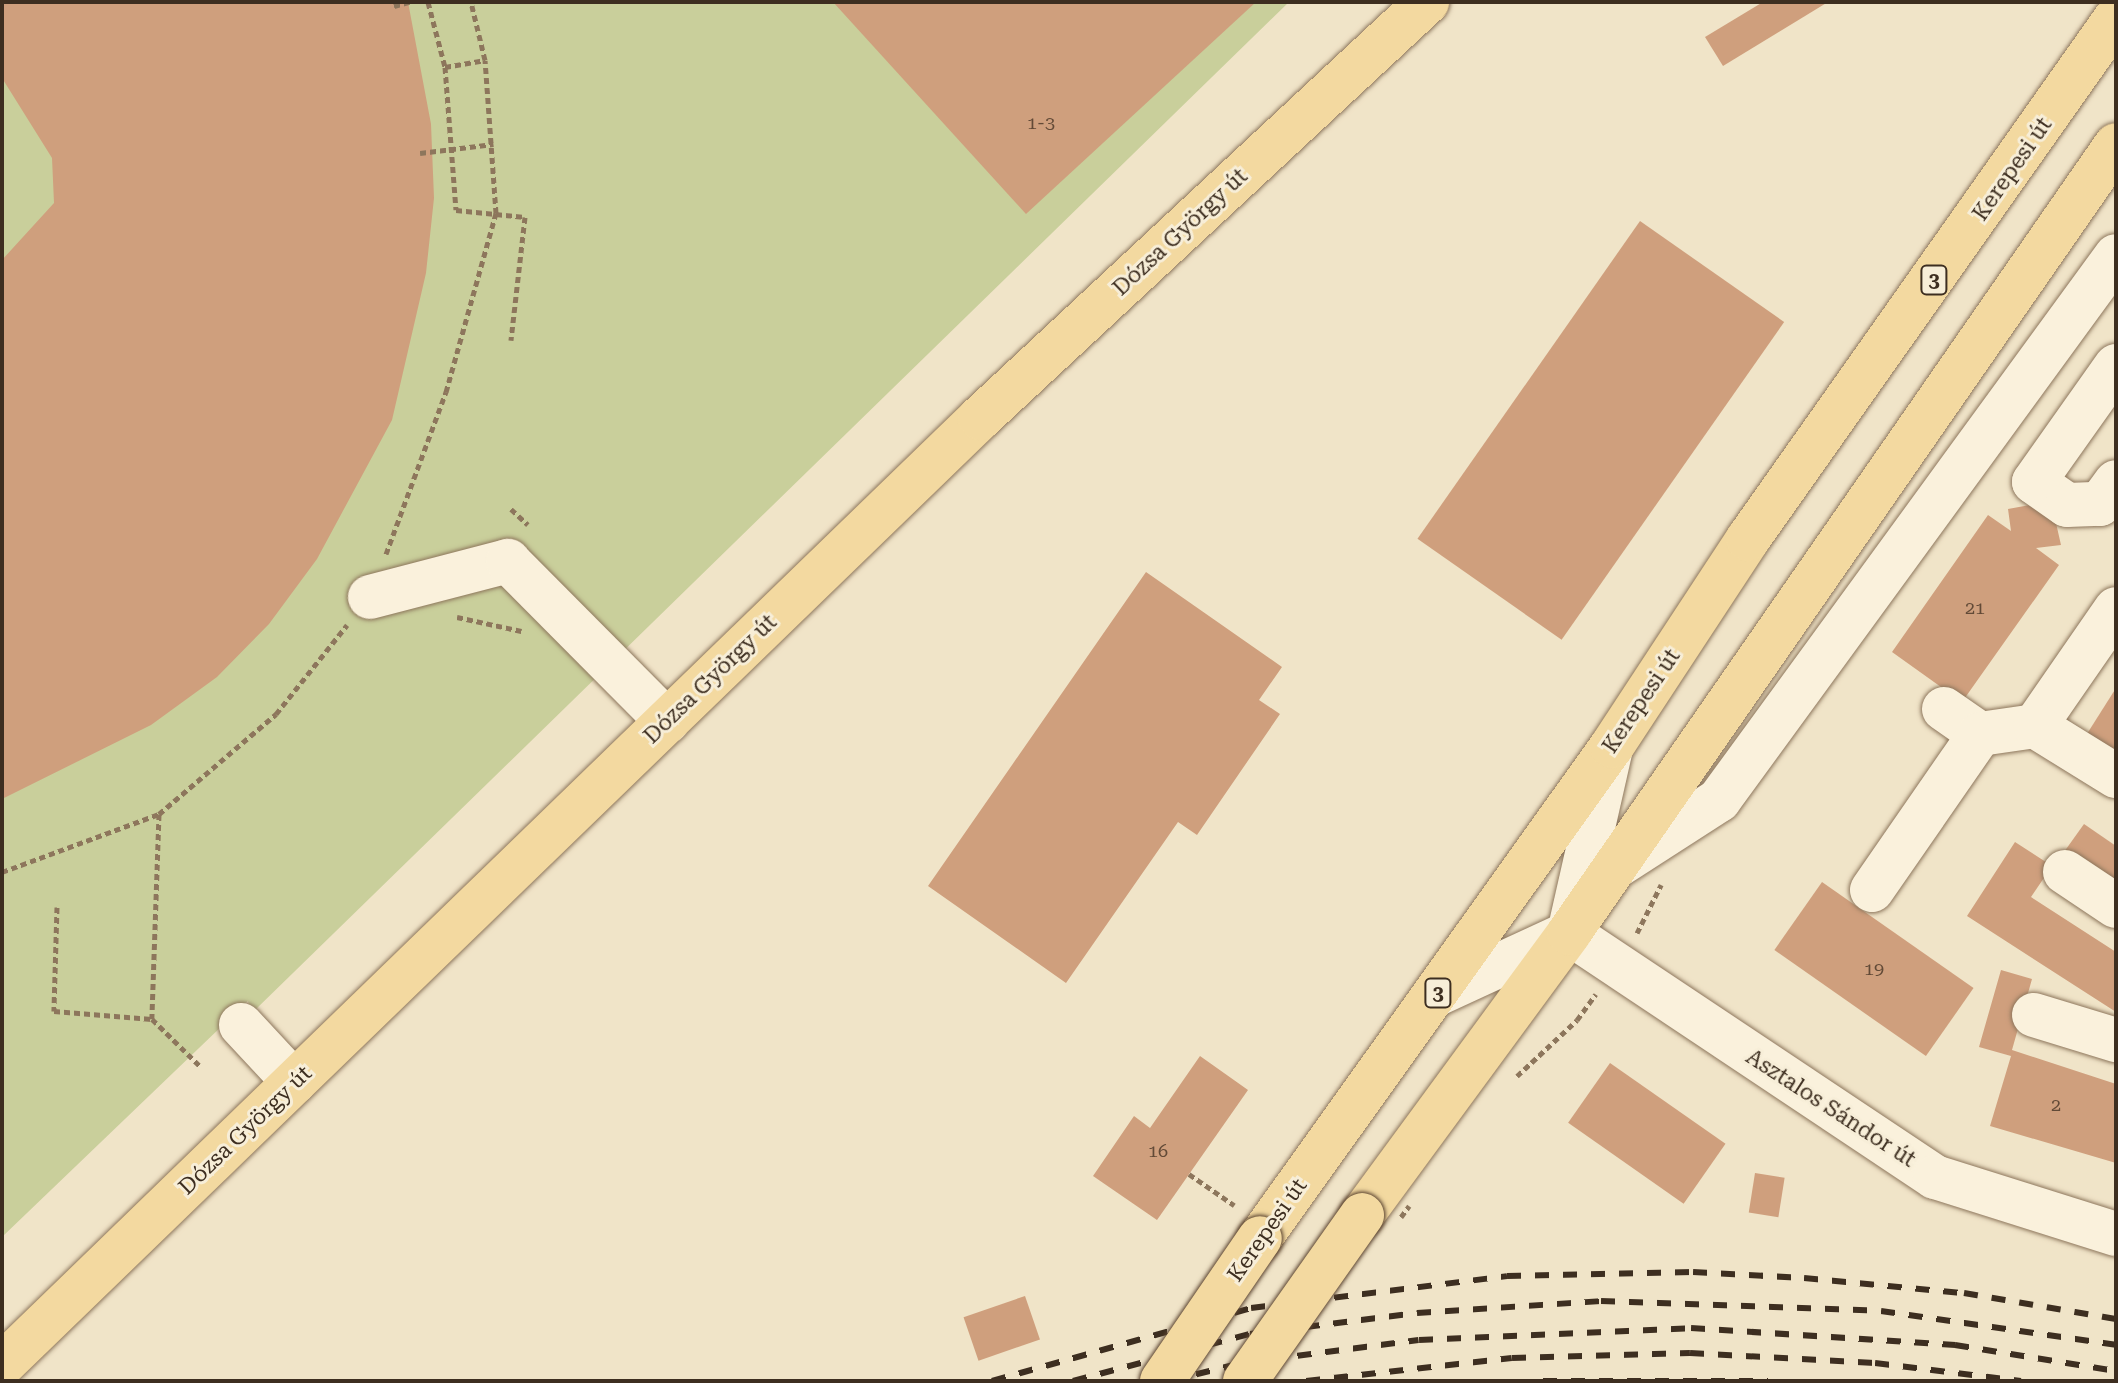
<!DOCTYPE html>
<meta charset="utf-8">
<style>
body{margin:0}
#map{position:relative;width:2118px;height:1383px;overflow:hidden;background:#f0e4c8;font-family:"Roboto Serif",serif}
div>[style]{position:absolute}
.green>*{inset:0;background:#c9cf9b}
.building>*{inset:0;background:#cf9f7d;transform-origin:0 0}
.path>*{height:5px;margin-top:-2.5px;transform-origin:0;background:repeating-linear-gradient(90deg,#8d765c 0 6px,transparent 0 10px)}
.roads{filter:drop-shadow(0 0 2px #8d765c) drop-shadow(0 0 2px #8d765c)}
.minor>*{height:44px;margin:-22px;padding:0 22px;transform-origin:22px;border-radius:22px;background:#faf1dc}
.major>*{height:44px;margin:-22px;padding:0 22px;transform-origin:22px;border-radius:22px;background:#f3d9a0}
.rail>*{height:6px;margin-top:-3px;transform-origin:0;background:repeating-linear-gradient(90deg,#3d2e20 0 14px,transparent 0 28px)}
.path-bridge>*{height:5px;margin-top:-2.5px;transform-origin:0;background:repeating-linear-gradient(90deg,#8d765c 0 6px,transparent 0 10px)}
.bridges{filter:drop-shadow(0 0 2px #5b4430) drop-shadow(0 0 2px #5b4430)}
.major-bridge>*{height:44px;margin:-22px;padding:0 22px;transform-origin:22px;border-radius:22px;background:#f3d9a0}
span{translate:-50% -50%;white-space:nowrap;text-align:center;line-height:1.15;-webkit-text-stroke:6px #f7eed8;paint-order:stroke}
.number-label{font-size:18px;color:#624a37}
.number-label span{-webkit-text-stroke-width:0}
.shield-label span{padding:2px 6px;background:#f7eed8;border:2px solid;border-radius:6px;-webkit-text-stroke-width:0}
.shield-label{font-size:20px;color:#3d2e20;font-weight:700}
.street-label{font-size:22px;color:#3d2e20}
.frame{position:absolute;inset:0;border:4px solid #3d2e20;pointer-events:none}
</style>
<div id="map">
<div class="green">
<div style="clip-path:polygon(2px 2px,1289px 2px,251px 1014px,248px 1001px,2px 1237px)"></div>
</div>
<div class="building">
<div style="clip-path:polygon(2px 2px,408px 2px,431px 124px,434px 198px,426px 273px,392px 420px,317px 559px,269px 624px,217px 677px,151px 725px,2px 799px,2px 260px,54px 203px,52px 158px,2px 78px)"></div>
<div style="clip-path:polygon(833px 2px,1256px 2px,1026px 214px)"></div>
<div style="clip-path:polygon(1763px 2px,1828px 2px,1723px 66px,1705px 37px)"></div>
<div style="left:1640px;top:221px;width:176px;height:388px;rotate:35deg"></div>
<div style="clip-path:polygon(2051px 501px,2061px 545px,2036px 548px,2059px 565px,1962px 702px,1892px 652px,1988px 515px,2011px 531px,2008px 509px)"></div>
<div style="clip-path:polygon(1146px 572px,1282px 667px,1259px 700px,1280px 714px,1197px 835px,1178px 822px,1066px 983px,928px 886px)"></div>
<div style="clip-path:polygon(2116px 688px,2116px 757px,2085px 737px)"></div>
<div style="clip-path:polygon(2084px 824px,2116px 846px,2116px 886px,2064px 852px)"></div>
<div style="clip-path:polygon(2015px 842px,2052px 866px,2031px 897px,2116px 952px,2116px 1012px,1967px 916px)"></div>
<div style="left:1822px;top:882px;width:185px;height:83px;rotate:35deg"></div>
<div style="clip-path:polygon(2001px 970px,2032px 979px,2012px 1050px,2116px 1084px,2116px 1163px,1990px 1126px,2011px 1056px,1979px 1047px)"></div>
<div style="clip-path:polygon(1200px 1056px,1248px 1090px,1157px 1220px,1093px 1176px,1134px 1116px,1150px 1128px)"></div>
<div style="left:1610px;top:1063px;width:141px;height:73px;rotate:35deg"></div>
<div style="left:1755px;top:1173px;width:30px;height:40px;rotate:9deg"></div>
<div style="left:1025px;top:1296px;width:46px;height:65px;rotate:71deg"></div>
</div>
<div class="path">
<div style="left:428px;top:2px;width:67px;rotate:75.3deg"></div>
<div style="left:445px;top:67px;width:143px;rotate:85.6deg"></div>
<div style="left:456px;top:210px;width:69px;rotate:5.8deg"></div>
<div style="left:525px;top:217px;width:124px;rotate:96.5deg"></div>
<div style="left:394px;top:6px;width:16px;rotate:-15deg"></div>
<div style="left:445px;top:67px;width:41px;rotate:-9.9deg"></div>
<div style="left:420px;top:153px;width:74px;rotate:-7deg"></div>
<div style="left:511px;top:509px;width:23px;rotate:43deg"></div>
<div style="left:386px;top:554px;width:173px;rotate:-69.7deg"></div>
<div style="left:446px;top:392px;width:186px;rotate:-74.4deg"></div>
<div style="left:496px;top:213px;width:153px;rotate:-94.1deg"></div>
<div style="left:485px;top:60px;width:60px;rotate:-103.6deg"></div>
<div style="left:457px;top:617px;width:66px;rotate:12.3deg"></div>
<div style="left:159px;top:814px;width:205px;rotate:92deg"></div>
<div style="left:152px;top:1019px;width:66px;rotate:44.4deg"></div>
<div style="left:2px;top:872px;width:167px;rotate:-20.3deg"></div>
<div style="left:159px;top:814px;width:154px;rotate:-40.5deg"></div>
<div style="left:276px;top:714px;width:114px;rotate:-51.4deg"></div>
<div style="left:57px;top:907px;width:104px;rotate:91.7deg"></div>
<div style="left:54px;top:1011px;width:98px;rotate:4.7deg"></div>
<div style="left:1637px;top:933px;width:54px;rotate:-63.4deg"></div>
<div style="left:1517px;top:1076px;width:82px;rotate:-43deg"></div>
<div style="left:1577px;top:1020px;width:32px;rotate:-54deg"></div>
<div style="left:1189px;top:1174px;width:55px;rotate:34.6deg"></div>
</div>
<div class="roads">
<div class="minor">
<div style="left:2116px;top:366px;width:142px;rotate:125.3deg"></div>
<div style="left:2034px;top:482px;width:40px;rotate:34.9deg"></div>
<div style="left:2067px;top:505px;width:33px;rotate:-2deg"></div>
<div style="left:2100px;top:504px;width:27px;rotate:-54deg"></div>
<div style="left:370px;top:597px;width:143px;rotate:-14.6deg"></div>
<div style="left:508px;top:561px;width:226px;rotate:45.2deg"></div>
<div style="left:1944px;top:709px;width:44px;rotate:34.8deg"></div>
<div style="left:2035px;top:726px;width:142px;rotate:-55.3deg"></div>
<div style="left:1615px;top:867px;width:124px;rotate:-32.8deg"></div>
<div style="left:1719px;top:800px;width:673px;rotate:-53.88deg"></div>
<div style="left:2065px;top:872px;width:61px;rotate:33.7deg"></div>
<div style="left:1872px;top:890px;width:190px;rotate:-55.3deg"></div>
<div style="left:1980px;top:734px;width:56px;rotate:-8.3deg"></div>
<div style="left:2035px;top:726px;width:95px;rotate:31.7deg"></div>
<div style="left:1569px;top:933px;width:440px;rotate:33.7deg"></div>
<div style="left:1935px;top:1177px;width:190px;rotate:17.5deg"></div>
<div style="left:1437px;top:994px;width:145px;rotate:-24.8deg"></div>
<div style="left:1569px;top:933px;width:186px;rotate:-77.2deg"></div>
<div style="left:2034px;top:1015px;width:86px;rotate:17deg"></div>
<div style="left:241px;top:1025px;width:78px;rotate:47.1deg"></div>
</div>
<div class="major">
<div style="left:1362px;top:1215px;width:350px;rotate:-53.7deg"></div>
<div style="left:1569px;top:933px;width:959px;rotate:-55.23deg"></div>
<div style="left:1260px;top:1238px;width:605px;rotate:-54.42deg"></div>
<div style="left:1612px;top:746px;width:248px;rotate:-56.7deg"></div>
<div style="left:1748px;top:539px;width:638px;rotate:-54.77deg"></div>
<div style="left:2px;top:1365px;width:1361px;rotate:-44.08deg"></div>
<div style="left:980px;top:418px;width:611px;rotate:-42.94deg"></div>
</div>
</div>
<div class="rail">
<div style="left:992px;top:1381px;width:269px;rotate:-15.7deg"></div>
<div style="left:1251px;top:1308px;width:258px;rotate:-7.1deg"></div>
<div style="left:1507px;top:1276px;width:186px;rotate:-1.2deg"></div>
<div style="left:1693px;top:1272px;width:111px;rotate:3.1deg"></div>
<div style="left:1804px;top:1278px;width:161px;rotate:5.4deg"></div>
<div style="left:1964px;top:1293px;width:154px;rotate:9.7deg"></div>
<div style="left:1073px;top:1381px;width:183px;rotate:-14.9deg"></div>
<div style="left:1250px;top:1334px;width:168px;rotate:-7.2deg"></div>
<div style="left:1417px;top:1313px;width:184px;rotate:-3.7deg"></div>
<div style="left:1601px;top:1301px;width:280px;rotate:2deg"></div>
<div style="left:1881px;top:1311px;width:237px;rotate:8.2deg"></div>
<div style="left:1169px;top:1381px;width:75px;rotate:-13.9deg"></div>
<div style="left:1242px;top:1363px;width:178px;rotate:-7.4deg"></div>
<div style="left:1419px;top:1340px;width:272px;rotate:-2.5deg"></div>
<div style="left:1691px;top:1328px;width:265px;rotate:3.7deg"></div>
<div style="left:1955px;top:1345px;width:163px;rotate:9.2deg"></div>
<div style="left:1306px;top:1381px;width:207px;rotate:-6.4deg"></div>
<div style="left:1512px;top:1358px;width:178px;rotate:-1.6deg"></div>
<div style="left:1690px;top:1353px;width:185px;rotate:3.1deg"></div>
<div style="left:1875px;top:1363px;width:147px;rotate:7deg"></div>
<div style="left:1543px;top:1381px;width:225px"></div>
</div>
<div class="path-bridge">
<div style="left:1401px;top:1217px;width:14px;rotate:-54deg"></div>
</div>
<div class="bridges">
<div class="major-bridge">
<div style="left:1162px;top:1381px;width:173px;rotate:-55.6deg"></div>
<div style="left:1245px;top:1381px;width:203px;rotate:-54.8deg"></div>
</div>
</div>
<div class="number-label">
<span style="left:1041px;top:123px">1-3</span>
<span style="left:1975px;top:608px">21</span>
<span style="left:1874px;top:969px">19</span>
<span style="left:2056px;top:1105px">2</span>
<span style="left:1158px;top:1151px">16</span>
</div>
<div class="shield-label">
<span style="left:1934px;top:280px">3</span>
<span style="left:1438px;top:993px">3</span>
</div>
<div class="street-label">
<span style="left:2012px;top:169px;rotate:-55deg">Kerepesi út</span>
<span style="left:1180px;top:232px;rotate:-43deg">Dózsa György út</span>
<span style="left:710px;top:679px;rotate:-44deg">Dózsa György út</span>
<span style="left:1641px;top:701px;rotate:-56deg">Kerepesi út</span>
<span style="left:1831px;top:1108px;rotate:33deg">Asztalos Sándor út</span>
<span style="left:245px;top:1130px;rotate:-44deg">Dózsa György út</span>
<span style="left:1267px;top:1230px;rotate:-55deg">Kerepesi út</span>
</div>
<div class="frame"></div>
</div>
